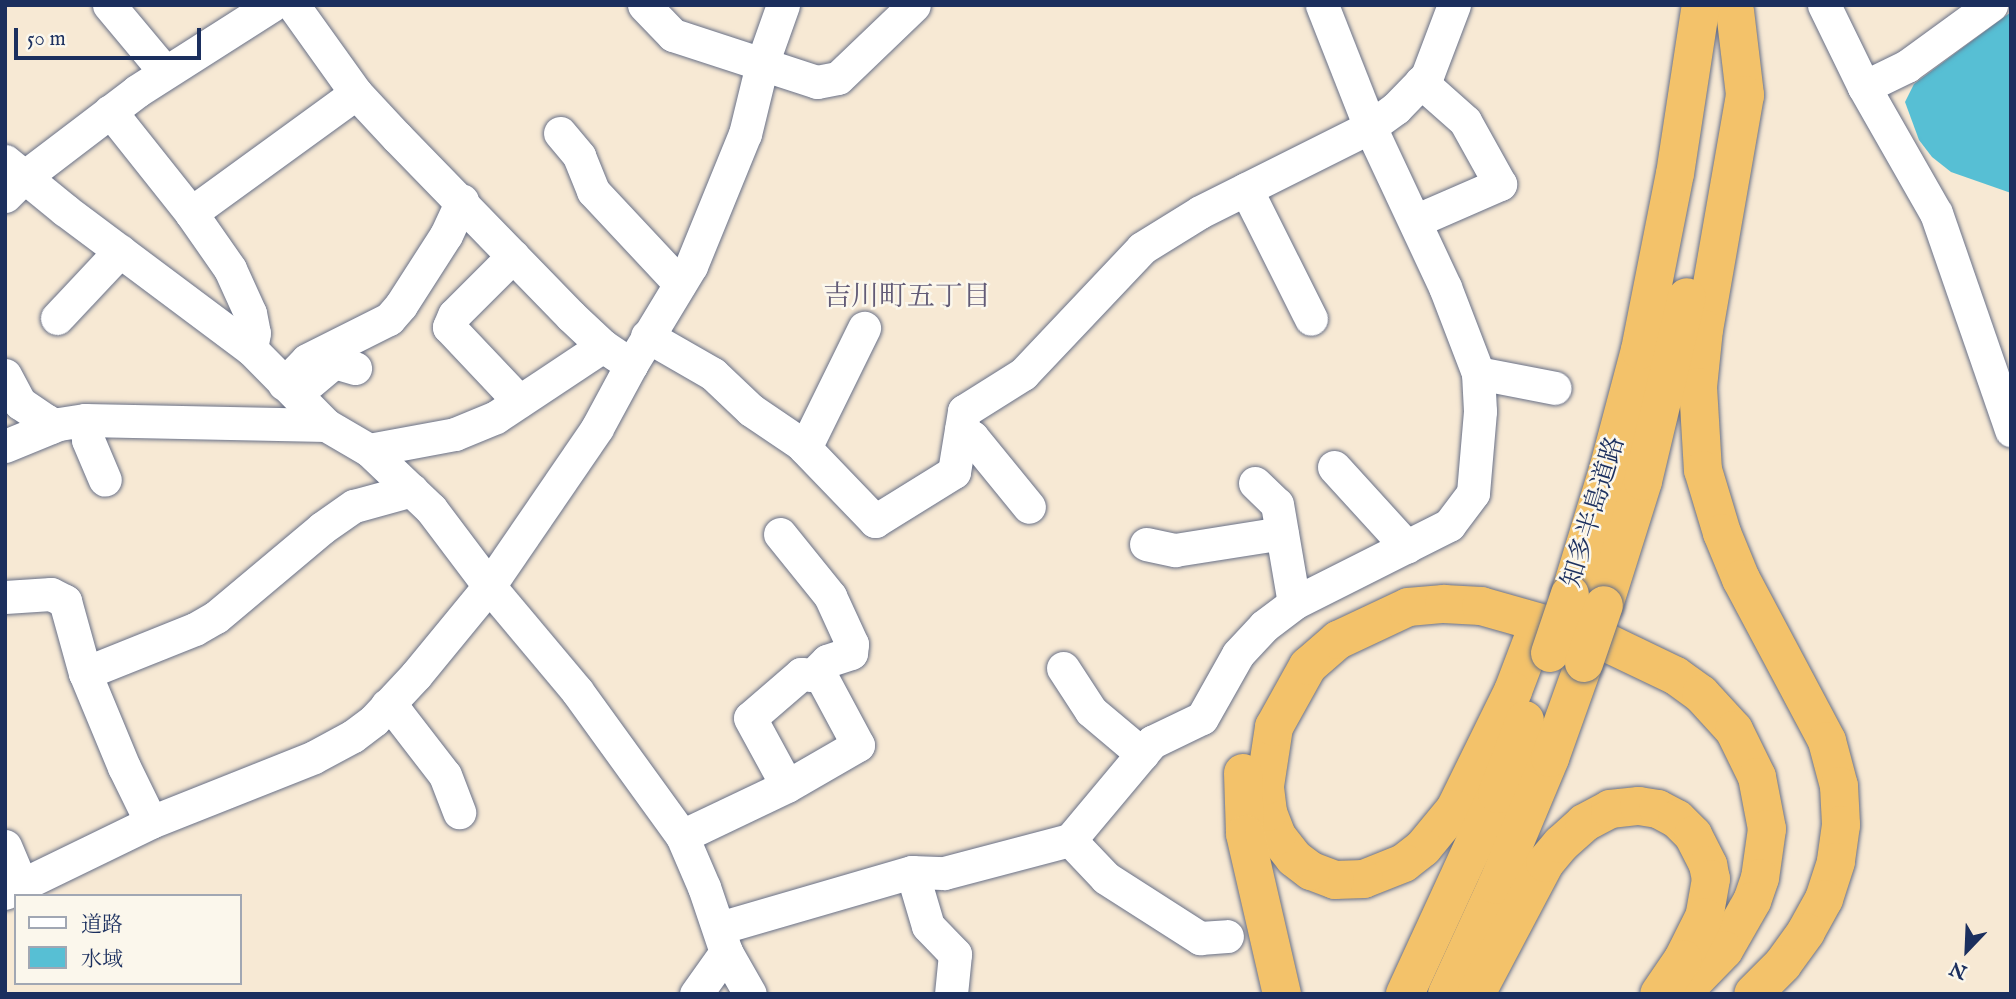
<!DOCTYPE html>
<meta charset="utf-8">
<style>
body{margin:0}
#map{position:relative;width:2016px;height:999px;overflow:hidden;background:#f7e9d4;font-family:"IM FELL English","Noto Serif JP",serif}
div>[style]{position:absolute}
.water>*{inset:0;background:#57bfd4}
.roads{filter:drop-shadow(0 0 2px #687087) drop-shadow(0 0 2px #687087)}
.minor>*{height:33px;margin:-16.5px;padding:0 16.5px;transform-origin:16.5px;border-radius:16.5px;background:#fff}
.highway>*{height:38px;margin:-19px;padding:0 19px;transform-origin:19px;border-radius:19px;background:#f3c26a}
.bridges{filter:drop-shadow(0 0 2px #687087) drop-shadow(0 0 2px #687087)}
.highway-bridge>*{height:38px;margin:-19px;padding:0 19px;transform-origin:19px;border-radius:19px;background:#f3c26a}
span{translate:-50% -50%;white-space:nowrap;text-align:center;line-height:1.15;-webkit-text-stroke:5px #fbf7ec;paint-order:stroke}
.street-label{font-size:26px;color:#1b2f5e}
.neighbourhood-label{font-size:28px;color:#625b76}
.frame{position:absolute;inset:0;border:7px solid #1b2f5e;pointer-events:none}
.legend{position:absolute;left:14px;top:894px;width:228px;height:91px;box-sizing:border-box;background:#fbf7ec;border:2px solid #a1a7b3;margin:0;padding:9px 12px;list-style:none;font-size:21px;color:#1b2f5e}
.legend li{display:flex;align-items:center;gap:14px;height:35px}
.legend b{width:35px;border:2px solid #a1a7b3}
.north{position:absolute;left:1932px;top:915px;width:70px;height:70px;-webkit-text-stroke:5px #fbf7ec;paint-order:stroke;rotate:203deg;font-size:19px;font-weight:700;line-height:28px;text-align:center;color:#1b2f5e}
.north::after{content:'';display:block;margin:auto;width:24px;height:32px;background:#1b2f5e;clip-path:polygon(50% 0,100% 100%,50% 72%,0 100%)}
.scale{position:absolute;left:14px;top:28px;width:187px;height:32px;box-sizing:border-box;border:4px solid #1b2f5e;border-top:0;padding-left:9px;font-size:21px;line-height:24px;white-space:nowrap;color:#1b2f5e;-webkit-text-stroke:5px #fbf7ec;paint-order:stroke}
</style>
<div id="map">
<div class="water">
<div style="clip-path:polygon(2011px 12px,2011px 193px,1951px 172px,1932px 157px,1919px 140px,1905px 102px,1914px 84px)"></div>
</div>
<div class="roads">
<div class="minor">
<div style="left:109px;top:5px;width:87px;rotate:50.1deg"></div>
<div style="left:293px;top:5px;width:108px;rotate:54.4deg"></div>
<div style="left:356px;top:93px;width:60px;rotate:47deg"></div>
<div style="left:397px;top:137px;width:250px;rotate:45.8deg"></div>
<div style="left:571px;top:316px;width:44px;rotate:43.2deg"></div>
<div style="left:603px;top:346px;width:34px;rotate:34deg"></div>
<div style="left:644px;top:5px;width:42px;rotate:46deg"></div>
<div style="left:673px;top:35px;width:151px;rotate:18.1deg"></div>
<div style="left:817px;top:82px;width:21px;rotate:-11deg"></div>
<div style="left:838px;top:78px;width:105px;rotate:-43.8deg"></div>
<div style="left:1824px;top:5px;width:91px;rotate:64deg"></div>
<div style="left:1864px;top:87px;width:145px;rotate:60.3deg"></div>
<div style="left:1936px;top:213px;width:230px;rotate:70.9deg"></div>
<div style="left:1864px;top:87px;width:48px;rotate:-26deg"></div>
<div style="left:1907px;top:66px;width:104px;rotate:-36deg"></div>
<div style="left:110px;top:111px;width:130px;rotate:51.5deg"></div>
<div style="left:191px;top:213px;width:68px;rotate:55.1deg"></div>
<div style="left:230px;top:269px;width:48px;rotate:65.6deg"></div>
<div style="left:250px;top:313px;width:20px;rotate:79deg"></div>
<div style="left:254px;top:333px;width:16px;rotate:101deg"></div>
<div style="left:560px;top:133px;width:30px;rotate:50deg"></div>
<div style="left:579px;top:156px;width:38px;rotate:68deg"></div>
<div style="left:593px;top:191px;width:127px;rotate:46.9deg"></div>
<div style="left:5px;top:161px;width:77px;rotate:39.2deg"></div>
<div style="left:65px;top:210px;width:232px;rotate:36.8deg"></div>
<div style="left:251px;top:349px;width:107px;rotate:45.4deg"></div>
<div style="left:326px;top:425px;width:50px;rotate:30.2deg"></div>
<div style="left:369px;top:450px;width:86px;rotate:43.6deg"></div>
<div style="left:431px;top:509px;width:96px;rotate:53deg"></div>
<div style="left:489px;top:586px;width:137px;rotate:50deg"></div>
<div style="left:577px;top:691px;width:179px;rotate:54.1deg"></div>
<div style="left:682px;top:836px;width:56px;rotate:66.7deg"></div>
<div style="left:704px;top:887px;width:69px;rotate:71.3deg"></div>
<div style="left:726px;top:952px;width:48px;rotate:60.3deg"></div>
<div style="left:1246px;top:189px;width:145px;rotate:63.4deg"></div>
<div style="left:5px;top:196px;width:25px;rotate:-45deg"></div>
<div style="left:23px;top:178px;width:143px;rotate:-37.3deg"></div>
<div style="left:137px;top:91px;width:160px;rotate:-32.5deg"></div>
<div style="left:191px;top:213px;width:204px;rotate:-36deg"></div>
<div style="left:1415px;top:221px;width:93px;rotate:-23.5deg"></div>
<div style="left:1500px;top:184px;width:72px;rotate:-119.1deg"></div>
<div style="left:1465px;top:121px;width:59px;rotate:-138.4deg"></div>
<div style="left:513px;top:256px;width:83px;rotate:135deg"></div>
<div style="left:454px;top:315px;width:13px;rotate:113deg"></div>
<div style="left:449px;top:327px;width:102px;rotate:46.6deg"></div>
<div style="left:57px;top:318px;width:92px;rotate:-46.8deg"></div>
<div style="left:647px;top:336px;width:76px;rotate:29.9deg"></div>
<div style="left:713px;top:374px;width:52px;rotate:43.5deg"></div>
<div style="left:751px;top:410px;width:60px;rotate:34.2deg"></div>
<div style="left:801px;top:444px;width:107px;rotate:46.1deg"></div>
<div style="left:875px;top:521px;width:93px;rotate:-31.8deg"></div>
<div style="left:954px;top:472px;width:62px;rotate:-80.7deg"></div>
<div style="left:964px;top:411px;width:70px;rotate:-32.1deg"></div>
<div style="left:1023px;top:374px;width:173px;rotate:-46.6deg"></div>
<div style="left:1142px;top:248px;width:68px;rotate:-31.8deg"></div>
<div style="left:1200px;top:212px;width:190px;rotate:-26.6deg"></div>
<div style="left:1370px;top:127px;width:32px;rotate:-36deg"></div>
<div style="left:1396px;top:108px;width:45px;rotate:-45.9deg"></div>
<div style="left:1427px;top:76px;width:76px;rotate:-69.2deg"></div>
<div style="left:1478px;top:373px;width:78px;rotate:11deg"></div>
<div style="left:5px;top:375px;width:32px;rotate:62deg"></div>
<div style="left:20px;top:403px;width:32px;rotate:34deg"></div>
<div style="left:47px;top:421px;width:7px;rotate:63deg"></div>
<div style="left:310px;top:382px;width:31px;rotate:-40deg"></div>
<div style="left:334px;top:362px;width:22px;rotate:16deg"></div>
<div style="left:284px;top:384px;width:33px;rotate:-46deg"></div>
<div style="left:307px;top:360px;width:92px;rotate:-26.6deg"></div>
<div style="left:389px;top:319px;width:18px;rotate:-49deg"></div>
<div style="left:401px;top:305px;width:83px;rotate:-57.3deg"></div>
<div style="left:446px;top:235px;width:38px;rotate:-65deg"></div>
<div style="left:85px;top:420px;width:20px;rotate:81deg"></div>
<div style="left:88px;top:440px;width:43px;rotate:67deg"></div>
<div style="left:961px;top:430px;width:13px;rotate:32deg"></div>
<div style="left:972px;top:437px;width:90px;rotate:50.8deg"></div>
<div style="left:5px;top:446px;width:58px;rotate:-22.2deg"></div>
<div style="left:59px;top:424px;width:26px;rotate:-9deg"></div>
<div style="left:85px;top:420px;width:241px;rotate:1.2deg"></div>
<div style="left:805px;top:448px;width:134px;rotate:-63.8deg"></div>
<div style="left:369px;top:450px;width:87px;rotate:-10.5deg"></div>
<div style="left:455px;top:434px;width:44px;rotate:-22.5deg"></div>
<div style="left:496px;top:417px;width:128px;rotate:-33.6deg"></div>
<div style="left:1334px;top:467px;width:108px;rotate:47.6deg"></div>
<div style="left:1255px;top:483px;width:30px;rotate:44deg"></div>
<div style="left:1277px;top:504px;width:100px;rotate:80.3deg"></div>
<div style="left:780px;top:534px;width:80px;rotate:51.1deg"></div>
<div style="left:830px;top:596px;width:53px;rotate:65.4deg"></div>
<div style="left:852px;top:644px;width:9px;rotate:96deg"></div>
<div style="left:851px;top:653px;width:25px;rotate:162deg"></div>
<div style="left:827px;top:661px;width:20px;rotate:135deg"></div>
<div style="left:1146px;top:544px;width:30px;rotate:12deg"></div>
<div style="left:1175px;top:550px;width:108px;rotate:-9deg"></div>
<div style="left:5px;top:597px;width:46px;rotate:-3.7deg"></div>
<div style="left:51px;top:594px;width:16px;rotate:27deg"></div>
<div style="left:65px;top:601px;width:75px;rotate:74.5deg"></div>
<div style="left:85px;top:673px;width:102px;rotate:67.5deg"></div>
<div style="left:124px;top:767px;width:61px;rotate:63.9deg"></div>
<div style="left:1063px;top:668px;width:51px;rotate:56.9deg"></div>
<div style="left:1091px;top:711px;width:67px;rotate:40.1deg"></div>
<div style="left:85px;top:673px;width:118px;rotate:-21.8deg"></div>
<div style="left:195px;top:629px;width:24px;rotate:-30deg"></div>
<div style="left:216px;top:617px;width:138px;rotate:-40deg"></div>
<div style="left:322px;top:528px;width:39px;rotate:-35deg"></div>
<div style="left:354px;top:506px;width:60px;rotate:-15.4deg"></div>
<div style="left:387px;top:705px;width:13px;rotate:39deg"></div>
<div style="left:397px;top:713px;width:78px;rotate:52.3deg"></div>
<div style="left:445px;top:775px;width:40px;rotate:69deg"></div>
<div style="left:682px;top:836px;width:116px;rotate:-25.5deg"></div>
<div style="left:787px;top:786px;width:82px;rotate:-30deg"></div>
<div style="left:858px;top:745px;width:78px;rotate:-118.2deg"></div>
<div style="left:821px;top:676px;width:20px;rotate:-174deg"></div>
<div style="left:801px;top:674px;width:67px;rotate:139.2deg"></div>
<div style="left:750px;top:718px;width:77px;rotate:61.4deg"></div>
<div style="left:1070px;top:840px;width:52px;rotate:46.5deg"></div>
<div style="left:1106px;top:878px;width:112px;rotate:32.6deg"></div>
<div style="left:1200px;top:938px;width:27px;rotate:-4deg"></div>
<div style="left:5px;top:846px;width:43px;rotate:67deg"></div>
<div style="left:912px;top:872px;width:56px;rotate:73.5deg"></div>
<div style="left:928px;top:926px;width:39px;rotate:46deg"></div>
<div style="left:955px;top:954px;width:40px;rotate:95.7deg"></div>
<div style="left:5px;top:893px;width:162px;rotate:-25.9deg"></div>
<div style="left:151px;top:822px;width:175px;rotate:-21.7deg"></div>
<div style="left:314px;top:757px;width:44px;rotate:-28.3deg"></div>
<div style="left:353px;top:736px;width:26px;rotate:-37deg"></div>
<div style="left:374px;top:720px;width:62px;rotate:-47deg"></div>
<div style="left:416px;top:675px;width:115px;rotate:-50.6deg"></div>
<div style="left:489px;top:586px;width:191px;rotate:-55.6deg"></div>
<div style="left:597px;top:428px;width:72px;rotate:-61.6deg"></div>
<div style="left:631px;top:365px;width:116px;rotate:-58.8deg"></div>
<div style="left:691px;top:266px;width:143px;rotate:-67.8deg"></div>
<div style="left:745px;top:134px;width:72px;rotate:-76.3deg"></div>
<div style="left:762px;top:64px;width:63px;rotate:-70.4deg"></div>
<div style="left:719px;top:928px;width:201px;rotate:-16.2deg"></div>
<div style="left:912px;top:872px;width:32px;rotate:2deg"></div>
<div style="left:944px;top:873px;width:130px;rotate:-14.7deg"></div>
<div style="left:1070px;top:840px;width:128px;rotate:-50.1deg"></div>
<div style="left:1152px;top:742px;width:55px;rotate:-25.6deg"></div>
<div style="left:1202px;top:718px;width:73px;rotate:-60.6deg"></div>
<div style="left:1238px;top:654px;width:38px;rotate:-47deg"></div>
<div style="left:1264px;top:626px;width:38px;rotate:-37deg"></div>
<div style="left:1294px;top:603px;width:174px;rotate:-26.7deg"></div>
<div style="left:1449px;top:525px;width:40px;rotate:-53deg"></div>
<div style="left:1473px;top:493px;width:82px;rotate:-85.1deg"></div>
<div style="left:1480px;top:411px;width:38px;rotate:-93deg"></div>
<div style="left:1478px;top:373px;width:92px;rotate:-111deg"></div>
<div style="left:1445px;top:287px;width:177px;rotate:-115.1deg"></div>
<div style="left:1370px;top:127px;width:131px;rotate:-111.5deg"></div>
<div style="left:696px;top:994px;width:52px;rotate:-54.5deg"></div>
</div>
<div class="highway">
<div style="left:1735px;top:11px;width:85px;rotate:83.2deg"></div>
<div style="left:1745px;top:95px;width:238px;rotate:99.9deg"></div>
<div style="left:1704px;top:329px;width:58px;rotate:95.9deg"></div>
<div style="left:1698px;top:387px;width:83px;rotate:86.6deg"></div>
<div style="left:1703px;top:470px;width:66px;rotate:73.2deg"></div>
<div style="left:1722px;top:533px;width:50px;rotate:67.6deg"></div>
<div style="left:1741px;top:579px;width:183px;rotate:62deg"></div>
<div style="left:1827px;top:741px;width:47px;rotate:75.1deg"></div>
<div style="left:1839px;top:786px;width:39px;rotate:87deg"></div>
<div style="left:1841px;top:825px;width:37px;rotate:98deg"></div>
<div style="left:1836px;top:862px;width:39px;rotate:108deg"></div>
<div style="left:1824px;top:899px;width:38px;rotate:119deg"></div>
<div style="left:1806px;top:932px;width:39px;rotate:126deg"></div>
<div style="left:1783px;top:964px;width:42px;rotate:135deg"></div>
<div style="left:1570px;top:594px;width:130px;rotate:-73deg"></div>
<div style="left:1608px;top:470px;width:124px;rotate:-75.1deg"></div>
<div style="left:1640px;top:350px;width:179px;rotate:-78.8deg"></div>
<div style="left:1675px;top:174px;width:171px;rotate:-81.3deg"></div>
<div style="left:1604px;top:605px;width:130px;rotate:-72.5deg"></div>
<div style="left:1643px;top:481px;width:189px;rotate:-76.6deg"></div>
<div style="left:1532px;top:641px;width:53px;rotate:110.8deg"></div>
<div style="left:1513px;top:691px;width:131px;rotate:116.2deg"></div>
<div style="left:1455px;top:809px;width:50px;rotate:129.4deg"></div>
<div style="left:1423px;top:848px;width:24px;rotate:142deg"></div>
<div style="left:1404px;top:863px;width:43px;rotate:158.2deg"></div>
<div style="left:1364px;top:879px;width:29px;rotate:178deg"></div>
<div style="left:1335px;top:880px;width:26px;rotate:-159deg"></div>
<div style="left:1311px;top:871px;width:21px;rotate:-143deg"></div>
<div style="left:1294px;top:858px;width:28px;rotate:-128deg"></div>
<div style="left:1277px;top:836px;width:26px;rotate:-111deg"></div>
<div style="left:1268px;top:812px;width:26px;rotate:-97deg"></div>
<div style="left:1265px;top:786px;width:60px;rotate:-81.3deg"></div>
<div style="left:1274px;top:727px;width:70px;rotate:-60.9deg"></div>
<div style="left:1308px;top:666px;width:40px;rotate:-41deg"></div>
<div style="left:1338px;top:640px;width:77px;rotate:-25.2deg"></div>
<div style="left:1408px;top:607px;width:36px;rotate:-5deg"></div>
<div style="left:1444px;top:604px;width:37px;rotate:3deg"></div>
<div style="left:1481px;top:606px;width:125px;rotate:15.8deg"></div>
<div style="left:1601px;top:640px;width:83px;rotate:25.6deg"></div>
<div style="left:1676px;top:676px;width:31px;rotate:36deg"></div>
<div style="left:1701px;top:694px;width:49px;rotate:47.5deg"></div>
<div style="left:1734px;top:730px;width:52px;rotate:63.9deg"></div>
<div style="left:1757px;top:777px;width:53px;rotate:79.1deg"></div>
<div style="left:1767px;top:829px;width:49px;rotate:98.1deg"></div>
<div style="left:1760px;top:878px;width:24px;rotate:109deg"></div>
<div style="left:1752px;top:901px;width:56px;rotate:119.7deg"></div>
<div style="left:1724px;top:950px;width:62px;rotate:134.3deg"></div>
<div style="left:1243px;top:773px;width:61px;rotate:88.1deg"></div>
<div style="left:1245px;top:834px;width:164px;rotate:77deg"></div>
<div style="left:1405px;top:994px;width:220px;rotate:-65.3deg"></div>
<div style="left:1497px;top:794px;width:79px;rotate:-69.3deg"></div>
<div style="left:1447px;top:994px;width:120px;rotate:-65.4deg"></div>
<div style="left:1497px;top:885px;width:138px;rotate:-67.3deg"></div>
<div style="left:1550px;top:758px;width:101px;rotate:-70.3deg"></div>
<div style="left:1476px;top:994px;width:148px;rotate:-62.2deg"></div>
<div style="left:1545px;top:863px;width:25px;rotate:-50deg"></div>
<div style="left:1561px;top:844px;width:31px;rotate:-42deg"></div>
<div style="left:1584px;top:823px;width:30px;rotate:-28deg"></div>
<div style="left:1610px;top:809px;width:29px;rotate:-6deg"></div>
<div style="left:1639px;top:806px;width:19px;rotate:9deg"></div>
<div style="left:1658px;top:809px;width:21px;rotate:28deg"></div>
<div style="left:1677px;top:819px;width:23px;rotate:45deg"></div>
<div style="left:1693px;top:835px;width:34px;rotate:63deg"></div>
<div style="left:1708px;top:865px;width:14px;rotate:78deg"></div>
<div style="left:1711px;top:879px;width:39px;rotate:100deg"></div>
<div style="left:1704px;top:917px;width:47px;rotate:116.6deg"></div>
<div style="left:1683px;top:959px;width:42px;rotate:124.4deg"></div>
</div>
</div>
<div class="bridges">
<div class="highway-bridge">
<div style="left:1550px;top:653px;width:62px;rotate:-71.3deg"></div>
<div style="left:1584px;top:663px;width:61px;rotate:-71deg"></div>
</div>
</div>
<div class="street-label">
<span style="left:1594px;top:512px;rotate:-73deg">知多半島道路</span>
</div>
<div class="neighbourhood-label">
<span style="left:907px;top:298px">吉川町五丁目</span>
</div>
<div class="frame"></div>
<ul class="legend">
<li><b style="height:9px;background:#fff"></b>道路</li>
<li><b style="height:19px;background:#57bfd4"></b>水域</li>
</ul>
<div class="north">N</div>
<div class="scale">50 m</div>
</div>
